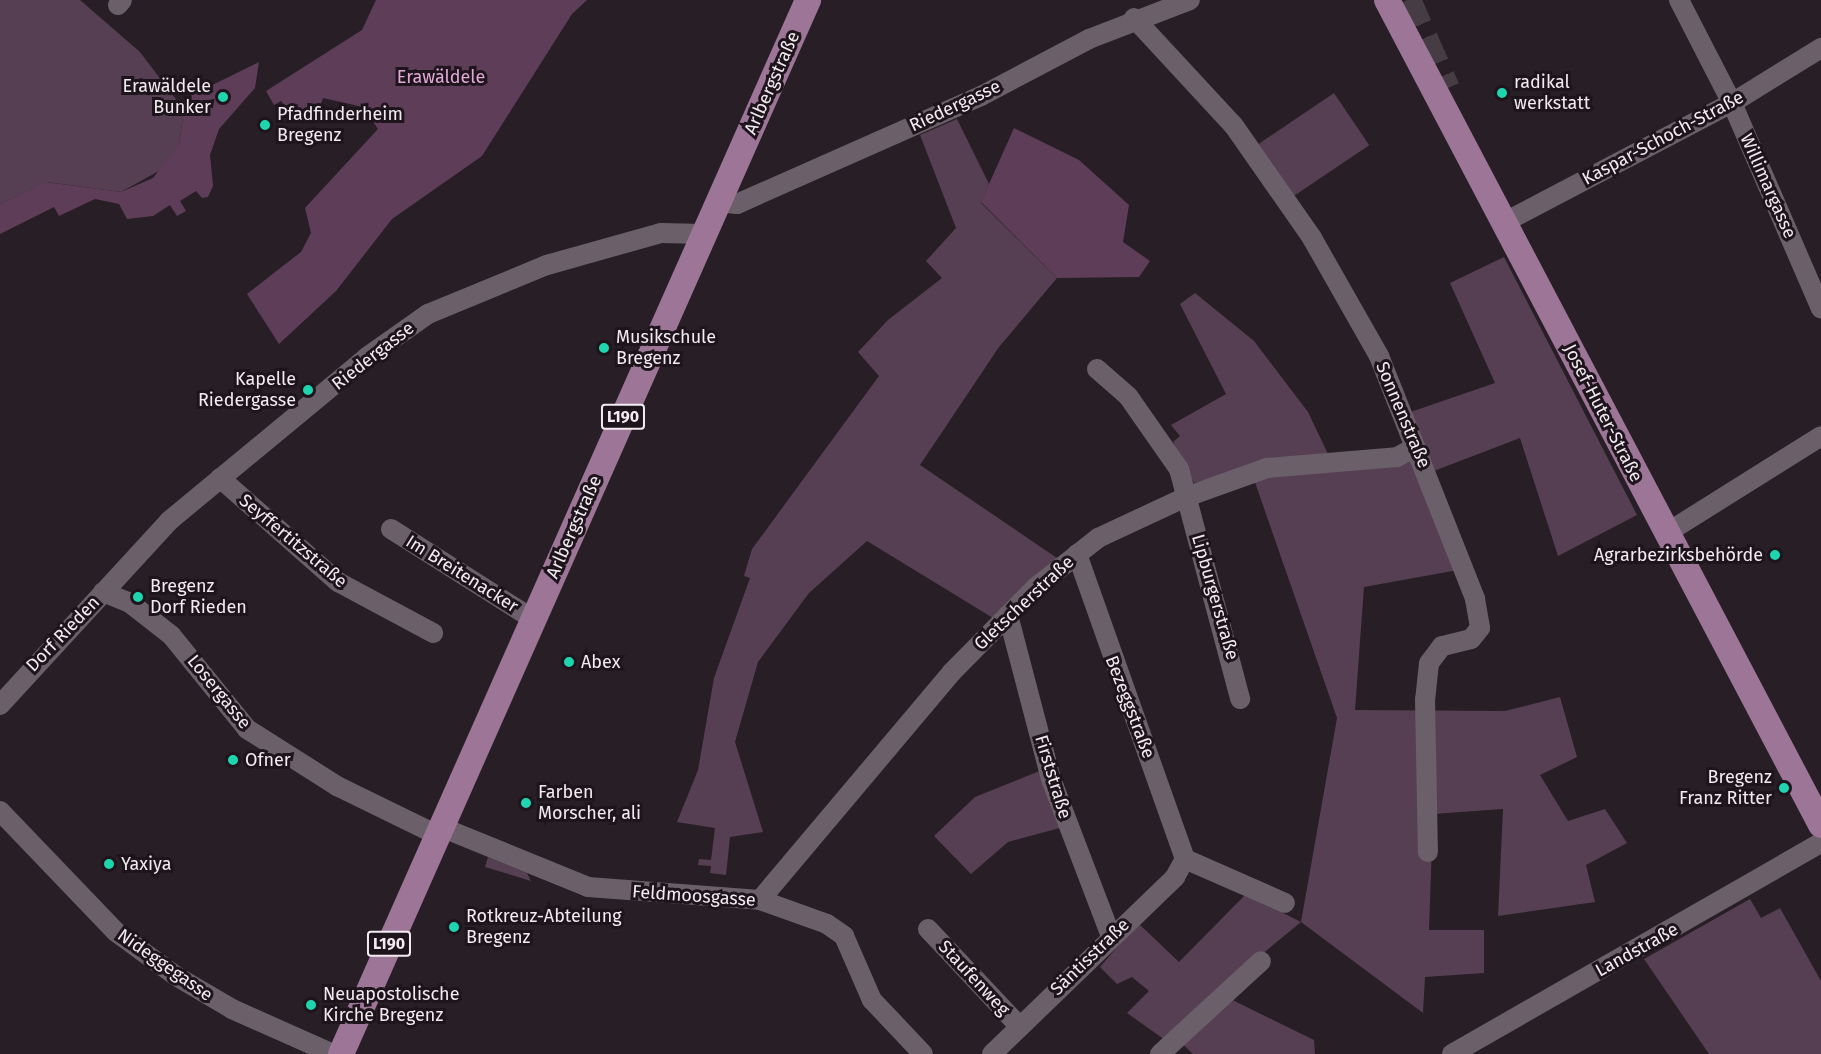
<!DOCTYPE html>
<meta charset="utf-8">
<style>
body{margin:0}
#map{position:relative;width:1821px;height:1054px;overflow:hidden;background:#281e26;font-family:"Fira Sans",sans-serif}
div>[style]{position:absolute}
.green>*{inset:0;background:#563f52;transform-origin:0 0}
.forest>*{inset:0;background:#5e3d59}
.highway-tunnel>*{height:28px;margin-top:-14px;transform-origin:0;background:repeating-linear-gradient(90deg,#463d44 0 28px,transparent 0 42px)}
.minor>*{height:20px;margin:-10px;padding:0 10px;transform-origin:10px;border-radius:10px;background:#6b6069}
.major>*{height:26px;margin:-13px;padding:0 13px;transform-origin:13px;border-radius:13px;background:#9d7597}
.dots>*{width:16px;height:16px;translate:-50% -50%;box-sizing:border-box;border:3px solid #1e151c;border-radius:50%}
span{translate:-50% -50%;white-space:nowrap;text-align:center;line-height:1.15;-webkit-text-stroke:6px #1e151c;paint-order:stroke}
.shield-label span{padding:2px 4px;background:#1e151c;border:2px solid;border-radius:4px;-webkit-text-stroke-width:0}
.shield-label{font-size:16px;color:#f2ebf1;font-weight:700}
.park-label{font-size:18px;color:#e2a8d9}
.street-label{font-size:18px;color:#f2ebf1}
.poi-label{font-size:18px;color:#f2ebf1}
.left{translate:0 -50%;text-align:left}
.right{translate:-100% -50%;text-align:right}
</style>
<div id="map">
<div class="green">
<div style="clip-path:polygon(0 0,80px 0,140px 52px,184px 110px,179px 145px,166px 167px,121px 192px,47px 182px,0 204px)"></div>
<div style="left:1334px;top:93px;width:63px;height:91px;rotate:56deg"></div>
<div style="clip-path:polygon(957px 119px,989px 184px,981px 203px,1057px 278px,999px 347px,920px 465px,1060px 560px,993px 618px,867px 541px,809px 593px,758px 662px,735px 742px,763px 832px,730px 837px,726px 875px,710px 873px,711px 866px,698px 865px,699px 859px,711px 860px,715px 828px,677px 822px,698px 770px,714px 678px,750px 578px,744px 576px,752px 549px,879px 376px,858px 352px,888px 320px,942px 278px,926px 261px,956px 228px,920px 135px)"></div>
<div style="clip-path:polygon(1504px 257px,1637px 515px,1558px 556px,1520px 438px,1426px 474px,1458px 570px,1364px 587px,1355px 710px,1505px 711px,1560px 697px,1577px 757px,1540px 775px,1568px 821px,1605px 809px,1627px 843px,1586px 865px,1595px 902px,1498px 916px,1503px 809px,1433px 814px,1429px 930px,1484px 930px,1484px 973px,1425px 977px,1423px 1013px,1301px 922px,1216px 992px,1314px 1040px,1315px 1054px,1193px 1054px,1171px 1033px,1165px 1040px,1127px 1013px,1149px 991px,1132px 977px,1117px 984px,1100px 967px,1138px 923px,1179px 962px,1246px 894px,1301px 922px,1337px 718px,1250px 468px,1194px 483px,1173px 442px,1180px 436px,1171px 425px,1226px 394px,1180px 304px,1195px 293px,1254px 341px,1308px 412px,1328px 454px,1393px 450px,1406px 440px,1399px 416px,1495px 383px,1450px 283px)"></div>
<div style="clip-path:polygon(1042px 770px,1060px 828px,1008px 842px,971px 874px,934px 836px,975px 797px)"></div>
<div style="clip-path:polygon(488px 857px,527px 873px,531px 881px,485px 867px)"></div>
<div style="clip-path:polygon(1750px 899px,1761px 918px,1780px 908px,1821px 981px,1821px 1054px,1709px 1054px,1644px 959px)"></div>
</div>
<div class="forest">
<div style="clip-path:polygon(376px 0,587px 0,572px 14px,482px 156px,392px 219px,336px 291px,279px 344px,247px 294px,301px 252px,311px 233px,305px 208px,378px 129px,363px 107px,323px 98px,315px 121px,299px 122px,281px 101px,274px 105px,266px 91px,362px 30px)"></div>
<div style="clip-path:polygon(259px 62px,255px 88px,219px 129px,210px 155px,213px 186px,208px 197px,202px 198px,196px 191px,180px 201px,186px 211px,177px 216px,170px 205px,153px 216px,127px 219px,119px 204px,95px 199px,59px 216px,54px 207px,0 234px,0 204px,46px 182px,121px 192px,153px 178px,179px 145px,184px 110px,191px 107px,186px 98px)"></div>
<div style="clip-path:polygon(1014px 128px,1079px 160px,1129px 205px,1123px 242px,1150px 261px,1139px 277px,1057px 278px,981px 202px)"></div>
</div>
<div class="highway-tunnel">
<div style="left:1407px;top:0;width:97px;rotate:66.3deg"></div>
</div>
<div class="minor">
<div style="left:1679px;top:0;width:116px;rotate:62.8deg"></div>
<div style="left:1732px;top:103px;width:224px;rotate:66.6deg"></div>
<div style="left:118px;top:5px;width:6px;rotate:-51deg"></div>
<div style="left:1134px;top:18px;width:147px;rotate:47.2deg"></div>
<div style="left:1234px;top:126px;width:136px;rotate:55.1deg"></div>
<div style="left:1312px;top:238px;width:136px;rotate:60.4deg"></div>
<div style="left:1379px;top:356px;width:261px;rotate:68.4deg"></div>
<div style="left:1475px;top:599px;width:29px;rotate:80deg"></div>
<div style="left:1480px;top:628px;width:14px;rotate:129deg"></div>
<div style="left:1471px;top:639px;width:30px;rotate:166deg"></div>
<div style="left:1442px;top:646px;width:21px;rotate:127deg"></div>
<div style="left:1429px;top:663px;width:36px;rotate:96deg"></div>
<div style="left:1425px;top:699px;width:153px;rotate:88.9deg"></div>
<div style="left:718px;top:202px;width:19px;rotate:6deg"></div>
<div style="left:737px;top:204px;width:267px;rotate:-23.9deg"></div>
<div style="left:981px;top:96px;width:122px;rotate:-27.8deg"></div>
<div style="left:1089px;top:39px;width:108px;rotate:-21.1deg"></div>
<div style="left:1503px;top:223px;width:259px;rotate:-27.7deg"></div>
<div style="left:1732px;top:103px;width:105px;rotate:-31.7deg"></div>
<div style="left:1097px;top:369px;width:41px;rotate:41.1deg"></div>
<div style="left:1128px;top:396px;width:89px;rotate:55.1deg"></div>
<div style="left:1179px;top:469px;width:238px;rotate:75.1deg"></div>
<div style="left:220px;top:478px;width:157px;rotate:41.4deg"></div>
<div style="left:338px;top:582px;width:108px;rotate:28.2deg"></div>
<div style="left:391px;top:529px;width:168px;rotate:32.4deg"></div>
<div style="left:1665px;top:534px;width:184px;rotate:-32.1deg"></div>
<div style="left:1077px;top:554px;width:324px;rotate:70.5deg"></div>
<div style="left:103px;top:592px;width:29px;rotate:22deg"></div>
<div style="left:130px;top:603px;width:52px;rotate:38deg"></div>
<div style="left:171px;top:635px;width:121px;rotate:51deg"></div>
<div style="left:247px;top:729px;width:107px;rotate:32.3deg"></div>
<div style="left:337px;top:786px;width:111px;rotate:26.1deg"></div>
<div style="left:1008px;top:615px;width:170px;rotate:75.3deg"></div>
<div style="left:1051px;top:779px;width:168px;rotate:69.1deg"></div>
<div style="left:0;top:705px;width:250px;rotate:-47.4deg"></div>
<div style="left:169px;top:521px;width:257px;rotate:-39.6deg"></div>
<div style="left:367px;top:357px;width:75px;rotate:-35.2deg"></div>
<div style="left:428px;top:314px;width:129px;rotate:-22.4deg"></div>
<div style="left:547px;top:265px;width:118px;rotate:-15.7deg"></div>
<div style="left:661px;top:233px;width:43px;rotate:1.3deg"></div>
<div style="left:0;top:811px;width:168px;rotate:46.2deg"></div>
<div style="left:116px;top:932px;width:74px;rotate:36.3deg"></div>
<div style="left:176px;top:976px;width:65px;rotate:30.5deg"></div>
<div style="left:232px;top:1009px;width:111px;rotate:24deg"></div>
<div style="left:441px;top:827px;width:159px;rotate:22.2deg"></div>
<div style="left:588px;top:887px;width:172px;rotate:4.3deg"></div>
<div style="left:760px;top:900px;width:71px;rotate:19.7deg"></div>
<div style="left:827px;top:924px;width:21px;rotate:35deg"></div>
<div style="left:844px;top:936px;width:70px;rotate:66.4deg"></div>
<div style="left:872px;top:1000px;width:74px;rotate:46.6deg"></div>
<div style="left:1185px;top:859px;width:109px;rotate:23.7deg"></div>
<div style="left:760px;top:900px;width:297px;rotate:-49.9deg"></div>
<div style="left:951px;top:673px;width:121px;rotate:-45.3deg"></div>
<div style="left:1036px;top:587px;width:79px;rotate:-38.3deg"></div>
<div style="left:1098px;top:538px;width:97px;rotate:-25deg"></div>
<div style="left:1186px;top:497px;width:86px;rotate:-19.7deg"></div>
<div style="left:1267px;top:468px;width:130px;rotate:-4.8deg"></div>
<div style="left:1397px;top:457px;width:21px;rotate:-28deg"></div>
<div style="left:928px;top:929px;width:134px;rotate:46.8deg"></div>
<div style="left:992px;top:1054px;width:255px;rotate:-44deg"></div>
<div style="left:1175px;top:877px;width:21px;rotate:-61deg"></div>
<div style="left:1160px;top:1054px;width:137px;rotate:-42.6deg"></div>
<div style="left:1452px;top:1054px;width:425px;rotate:-29.8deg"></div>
</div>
<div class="major">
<div style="left:1387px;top:0;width:932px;rotate:62.25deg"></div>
<div style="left:341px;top:1054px;width:1153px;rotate:-66.1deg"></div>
</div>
<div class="dots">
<div style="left:1502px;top:93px;background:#1ed5b0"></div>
<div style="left:223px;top:97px;background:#1ed5b0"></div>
<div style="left:265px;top:125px;background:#1ed5b0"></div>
<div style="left:604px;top:348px;background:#1ed5b0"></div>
<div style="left:308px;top:390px;background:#1ed5b0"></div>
<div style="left:1775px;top:555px;background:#1ed5b0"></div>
<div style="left:138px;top:597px;background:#1ed5b0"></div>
<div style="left:569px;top:662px;background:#1ed5b0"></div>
<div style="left:233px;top:760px;background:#1ed5b0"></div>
<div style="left:1784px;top:788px;background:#1ed5b0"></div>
<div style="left:526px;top:803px;background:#1ed5b0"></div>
<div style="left:109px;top:864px;background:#1ed5b0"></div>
<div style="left:454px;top:927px;background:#1ed5b0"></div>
<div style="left:311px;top:1005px;background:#1ed5b0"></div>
</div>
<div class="shield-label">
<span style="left:623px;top:417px">L190</span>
<span style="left:389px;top:944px">L190</span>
</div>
<div class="park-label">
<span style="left:441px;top:77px">Erawäldele</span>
</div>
<div class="street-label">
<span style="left:772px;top:83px;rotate:-66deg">Arlbergstraße</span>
<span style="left:955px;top:106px;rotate:-25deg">Riedergasse</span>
<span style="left:1663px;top:138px;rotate:-28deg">Kaspar-Schoch-Straße</span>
<span style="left:1768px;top:186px;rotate:66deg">Willimargasse</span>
<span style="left:373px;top:356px;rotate:-38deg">Riedergasse</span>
<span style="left:1603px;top:413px;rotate:63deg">Josef-Huter-Straße</span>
<span style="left:1403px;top:415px;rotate:67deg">Sonnenstraße</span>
<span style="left:574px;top:527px;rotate:-66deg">Arlbergstraße</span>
<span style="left:293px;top:541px;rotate:40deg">Seyffertitzstraße</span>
<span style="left:462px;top:574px;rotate:32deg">Im Breitenacker</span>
<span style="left:1215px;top:597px;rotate:74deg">Lipburgerstraße</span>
<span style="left:1024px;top:603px;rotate:-43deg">Gletscherstraße</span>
<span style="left:63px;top:634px;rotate:-46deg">Dorf Rieden</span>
<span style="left:219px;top:692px;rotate:51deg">Losergasse</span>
<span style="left:1130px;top:707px;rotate:69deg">Bezeggstraße</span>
<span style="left:1053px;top:777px;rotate:73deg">Firststraße</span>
<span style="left:694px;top:896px;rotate:4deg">Feldmoosgasse</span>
<span style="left:1637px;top:950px;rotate:-29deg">Landstraße</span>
<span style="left:1090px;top:957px;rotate:-44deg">Säntisstraße</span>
<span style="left:165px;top:965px;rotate:35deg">Nideggegasse</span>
<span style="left:974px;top:978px;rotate:47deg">Staufenweg</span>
</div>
<div class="poi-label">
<span class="left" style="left:1514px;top:93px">radikal<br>werkstatt</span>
<span class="right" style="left:211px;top:97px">Erawäldele<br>Bunker</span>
<span class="left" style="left:277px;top:125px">Pfadfinderheim<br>Bregenz</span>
<span class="left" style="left:616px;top:348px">Musikschule<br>Bregenz</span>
<span class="right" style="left:296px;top:390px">Kapelle<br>Riedergasse</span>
<span class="right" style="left:1763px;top:555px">Agrarbezirksbehörde</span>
<span class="left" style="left:150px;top:597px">Bregenz<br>Dorf Rieden</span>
<span class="left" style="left:581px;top:662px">Abex</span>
<span class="left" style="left:245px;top:760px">Ofner</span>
<span class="right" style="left:1772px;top:788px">Bregenz<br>Franz Ritter</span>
<span class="left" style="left:538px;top:803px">Farben<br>Morscher, ali</span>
<span class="left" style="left:121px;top:864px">Yaxiya</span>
<span class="left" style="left:466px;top:927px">Rotkreuz-Abteilung<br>Bregenz</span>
<span class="left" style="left:323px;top:1005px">Neuapostolische<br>Kirche Bregenz</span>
</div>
</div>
